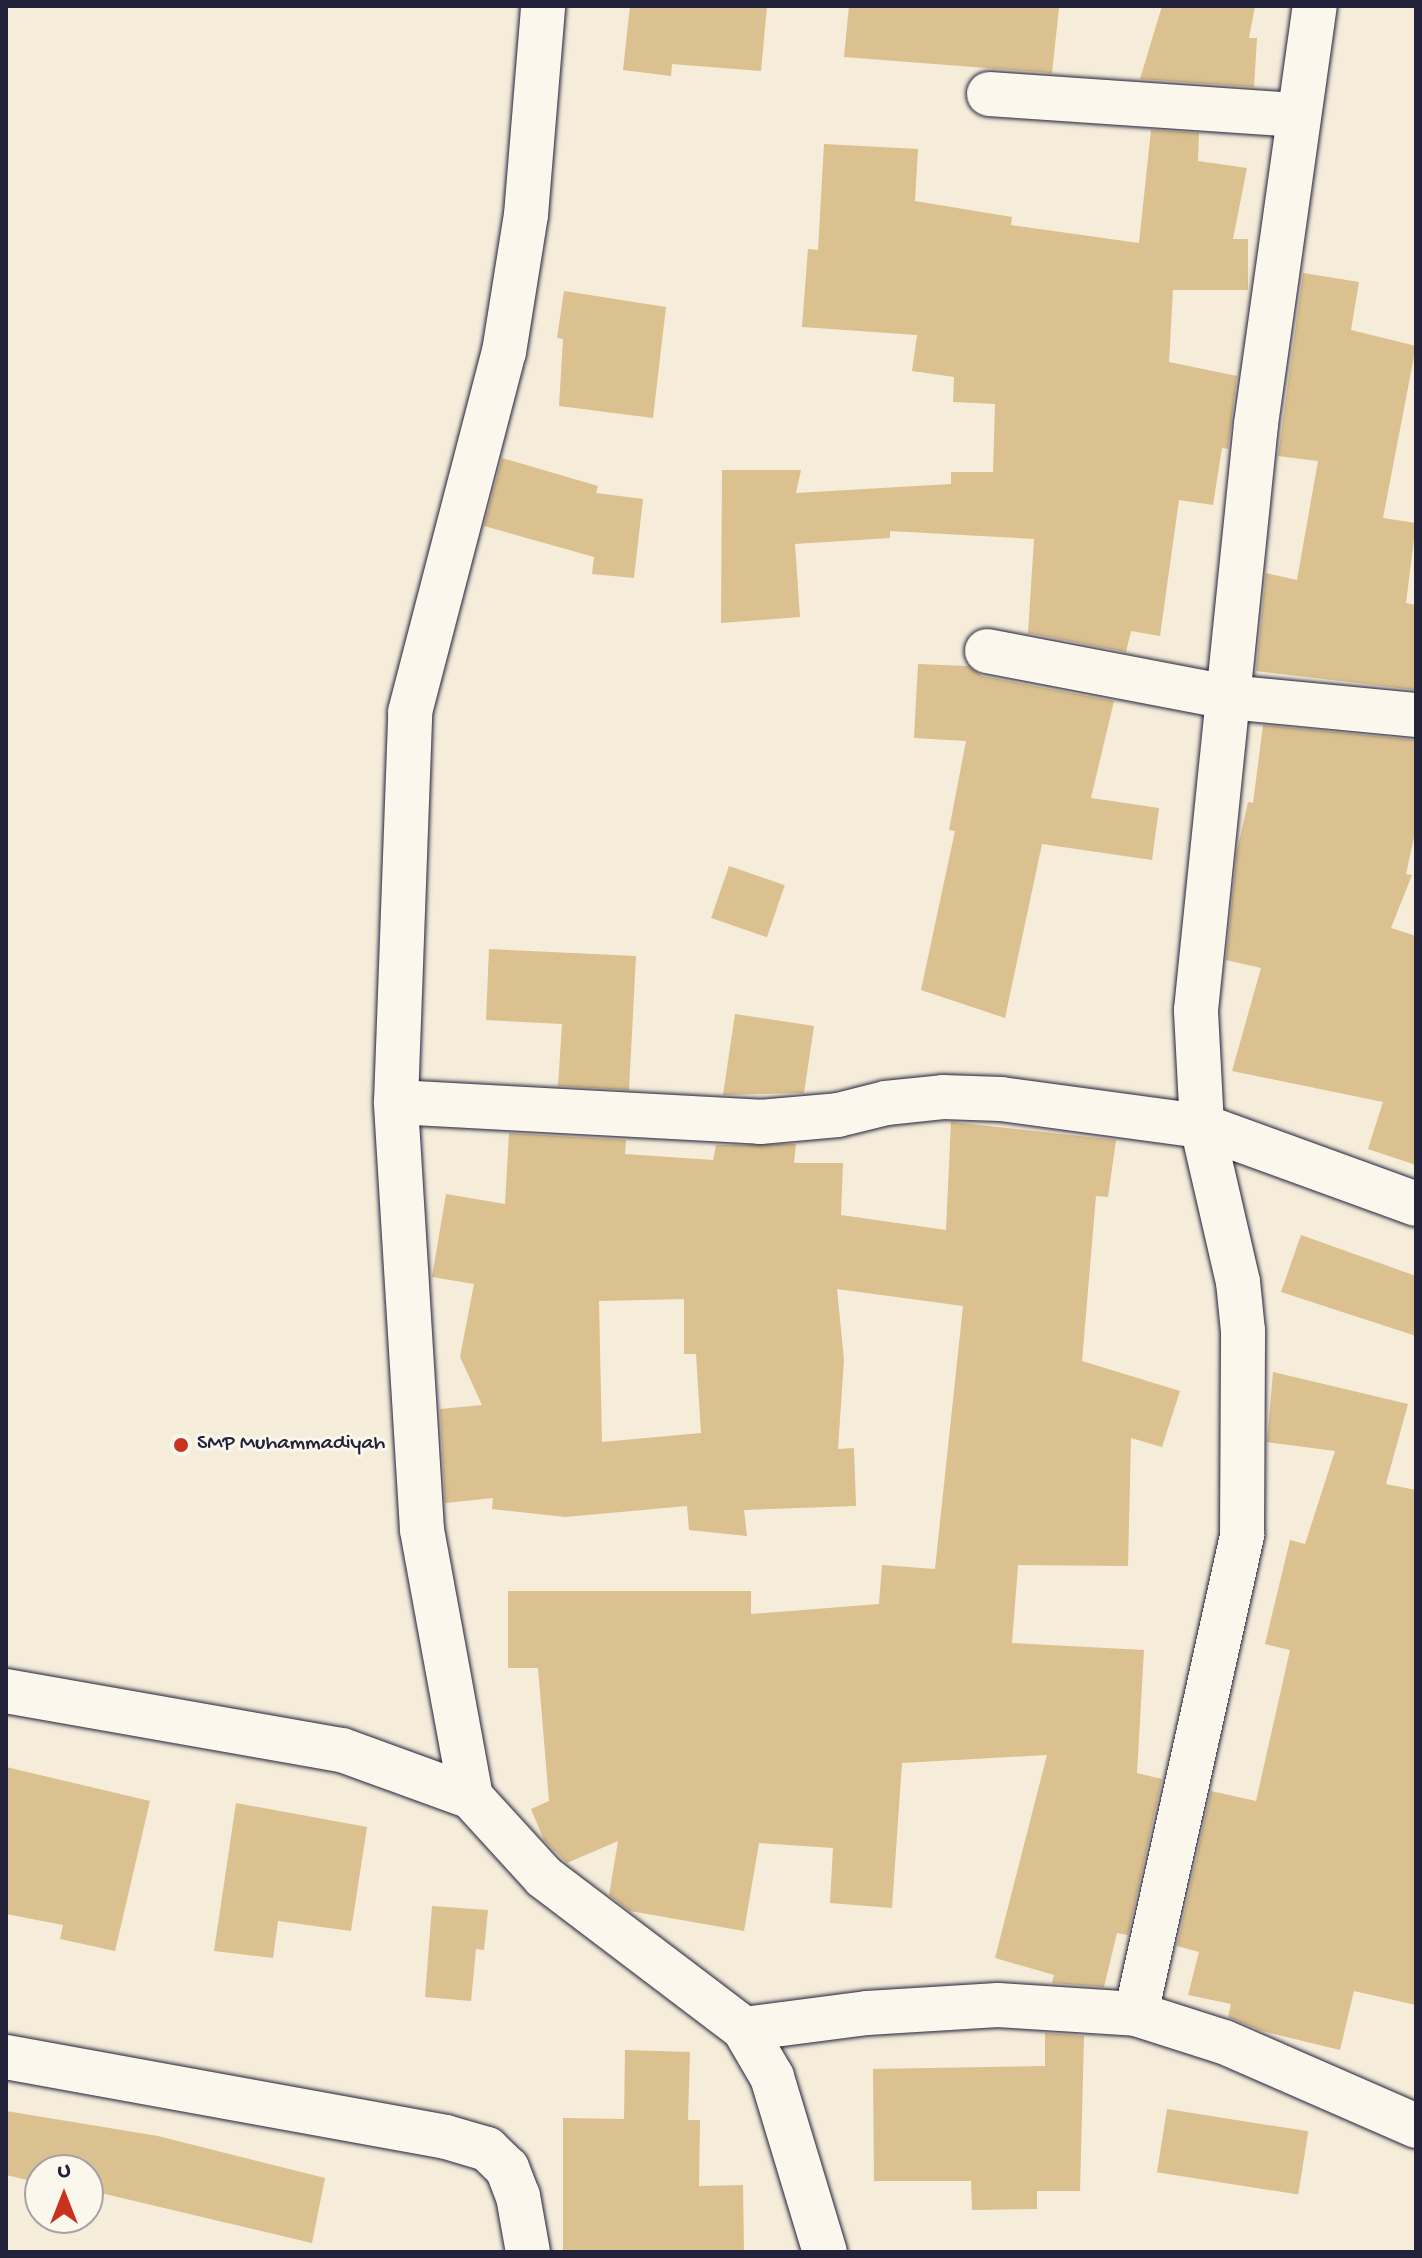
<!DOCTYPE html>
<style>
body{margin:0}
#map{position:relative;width:1422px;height:2258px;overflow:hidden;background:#f5ecda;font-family:"Gochi Hand",sans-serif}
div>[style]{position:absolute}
.building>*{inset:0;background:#dbc090;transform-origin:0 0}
.roads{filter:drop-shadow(0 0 2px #22223b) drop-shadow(0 0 2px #22223b)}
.minor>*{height:44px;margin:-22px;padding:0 22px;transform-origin:22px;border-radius:22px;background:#fbf7ec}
.dots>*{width:22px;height:22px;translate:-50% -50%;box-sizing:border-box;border:4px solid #fbf7ec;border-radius:50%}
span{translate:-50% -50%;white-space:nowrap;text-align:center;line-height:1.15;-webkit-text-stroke:6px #fbf7ec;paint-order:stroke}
.poi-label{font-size:22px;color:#22223b}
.left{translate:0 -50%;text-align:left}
.frame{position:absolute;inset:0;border:8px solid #22223b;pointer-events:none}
.north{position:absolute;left:24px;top:2154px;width:80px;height:80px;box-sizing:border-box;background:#fbf7ec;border:2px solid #a4a2a5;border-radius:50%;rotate:0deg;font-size:22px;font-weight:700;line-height:32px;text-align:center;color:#22223b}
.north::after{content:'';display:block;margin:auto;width:28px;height:36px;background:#c8321e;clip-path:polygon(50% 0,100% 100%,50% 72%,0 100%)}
</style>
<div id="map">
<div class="building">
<div style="clip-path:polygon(630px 6px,767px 6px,761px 71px,672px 64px,671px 76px,623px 70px)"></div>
<div style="clip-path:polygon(849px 6px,1059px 8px,1052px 73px,844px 57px)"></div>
<div style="clip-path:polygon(1162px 6px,1255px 6px,1249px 38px,1257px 38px,1254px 87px,1140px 79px)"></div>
<div style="clip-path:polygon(1151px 130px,1199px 133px,1198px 161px,1247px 168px,1233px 239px,1248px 239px,1248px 290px,1173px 290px,1169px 362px,1237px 376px,1228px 449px,1222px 448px,1213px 505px,1179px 500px,1160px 636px,1131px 631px,1126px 652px,1028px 633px,1034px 539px,890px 531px,890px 538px,795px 544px,800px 617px,721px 623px,722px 470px,801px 470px,796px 493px,951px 484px,951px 472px,993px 472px,995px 404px,953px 402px,954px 377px,912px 371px,917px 335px,802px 327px,808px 249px,818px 250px,824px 144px,918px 149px,915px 201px,1012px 217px,1011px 225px,1139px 243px)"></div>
<div style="clip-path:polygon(1303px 273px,1359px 282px,1351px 330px,1416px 346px,1383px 518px,1416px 523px,1406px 603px,1416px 605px,1416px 690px,1256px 671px,1266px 573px,1297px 580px,1318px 461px,1278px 456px)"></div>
<div style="clip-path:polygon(564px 291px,666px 307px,653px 418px,559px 406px,563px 339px,557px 338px)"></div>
<div style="clip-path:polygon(502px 458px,598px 486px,596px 493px,643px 499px,634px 578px,592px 574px,594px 557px,484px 526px)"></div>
<div style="clip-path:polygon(918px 664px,968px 666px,982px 676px,1114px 701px,1091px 798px,1159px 808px,1152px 860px,1042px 844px,1005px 1018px,921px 990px,955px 831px,949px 830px,966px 741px,914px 738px)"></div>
<div style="clip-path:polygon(1263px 725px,1416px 740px,1416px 828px,1406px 874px,1412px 875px,1391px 928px,1416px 936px,1416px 1165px,1368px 1149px,1383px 1102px,1232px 1071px,1261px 968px,1226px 960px,1237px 851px,1248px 802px,1253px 803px)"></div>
<div style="left:729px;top:866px;width:59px;height:55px;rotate:19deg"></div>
<div style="clip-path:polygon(489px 949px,636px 956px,629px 1090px,558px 1086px,562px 1024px,486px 1020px)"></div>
<div style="clip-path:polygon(735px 1014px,814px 1026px,804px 1093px,723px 1095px)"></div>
<div style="clip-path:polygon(evenodd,951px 1122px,1116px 1140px,1108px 1197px,1096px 1196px,1082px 1361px,1180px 1391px,1162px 1447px,1131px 1438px,1128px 1566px,1018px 1565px,1012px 1643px,1144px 1650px,1137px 1773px,1162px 1779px,1128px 1935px,1117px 1933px,1104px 1987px,1052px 1983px,1054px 1975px,995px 1958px,1047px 1755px,902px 1763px,892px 1908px,830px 1903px,833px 1848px,759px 1843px,744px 1931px,630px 1911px,609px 1895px,618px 1841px,567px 1863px,544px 1840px,531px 1809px,549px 1801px,538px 1668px,508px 1668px,508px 1591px,751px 1591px,751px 1614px,879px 1604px,882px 1565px,935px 1569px,963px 1306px,837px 1289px,844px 1360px,838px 1449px,854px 1448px,856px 1506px,744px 1510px,747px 1536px,689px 1530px,687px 1506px,565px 1517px,492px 1509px,493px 1498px,445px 1503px,440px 1409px,482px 1405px,460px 1357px,474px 1284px,432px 1277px,446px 1194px,505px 1204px,509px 1133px,626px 1140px,625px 1154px,713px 1160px,716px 1145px,796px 1144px,794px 1163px,843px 1163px,841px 1215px,946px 1230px,951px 1122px,684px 1299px,684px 1354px,696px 1354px,701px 1433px,602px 1442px,599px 1301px,684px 1299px)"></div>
<div style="clip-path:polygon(1301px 1235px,1416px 1276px,1416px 1336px,1281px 1292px)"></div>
<div style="clip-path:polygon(1273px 1372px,1408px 1404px,1386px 1484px,1416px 1490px,1416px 2005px,1354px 1991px,1340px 2050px,1262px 2031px,1228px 2017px,1231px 2004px,1188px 1995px,1199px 1952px,1177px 1946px,1211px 1791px,1256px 1801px,1290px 1650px,1265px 1644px,1290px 1540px,1305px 1544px,1335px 1451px,1267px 1442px)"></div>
<div style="clip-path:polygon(6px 1767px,150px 1801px,115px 1951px,60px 1939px,63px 1925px,6px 1914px)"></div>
<div style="clip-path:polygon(236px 1803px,367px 1827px,351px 1931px,278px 1921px,273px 1958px,214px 1951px)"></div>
<div style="clip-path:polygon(432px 1906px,488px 1910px,484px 1950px,476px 1949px,471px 2001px,425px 1997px)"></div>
<div style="clip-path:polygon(1045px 2033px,1084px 2036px,1080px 2191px,1037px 2191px,1037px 2209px,972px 2210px,971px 2181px,874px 2181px,873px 2069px,1045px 2066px)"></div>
<div style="clip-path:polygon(625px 2050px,690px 2052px,688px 2120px,700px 2120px,699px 2186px,743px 2185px,744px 2252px,563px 2252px,563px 2118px,624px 2119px)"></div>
<div style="left:1167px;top:2109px;width:143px;height:64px;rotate:9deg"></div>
<div style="clip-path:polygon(6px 2111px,158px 2136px,325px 2178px,312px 2243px,88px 2190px,88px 2170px,40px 2170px,40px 2183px,6px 2175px)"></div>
</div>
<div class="roads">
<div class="minor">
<div style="left:989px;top:94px;width:310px;rotate:3.9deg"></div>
<div style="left:987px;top:651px;width:245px;rotate:10.8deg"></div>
<div style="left:1228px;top:697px;width:189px;rotate:5.5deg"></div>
<div style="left:396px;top:1102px;width:365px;rotate:3.1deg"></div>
<div style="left:760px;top:1122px;width:78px;rotate:-5.1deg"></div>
<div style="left:838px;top:1115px;width:49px;rotate:-14deg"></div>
<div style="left:886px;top:1103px;width:57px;rotate:-6deg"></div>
<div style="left:943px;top:1097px;width:58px;rotate:2deg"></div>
<div style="left:1001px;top:1099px;width:203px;rotate:7.7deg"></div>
<div style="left:1202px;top:1126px;width:228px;rotate:20deg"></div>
<div style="left:6px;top:1691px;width:341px;rotate:10deg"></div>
<div style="left:342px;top:1750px;width:137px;rotate:20deg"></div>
<div style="left:471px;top:1797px;width:108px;rotate:47.6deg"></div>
<div style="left:544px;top:1877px;width:251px;rotate:37.2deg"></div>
<div style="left:744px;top:2029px;width:56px;rotate:59.7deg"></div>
<div style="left:772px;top:2077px;width:183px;rotate:73.2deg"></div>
<div style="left:471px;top:1797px;width:271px;rotate:-100.4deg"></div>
<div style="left:422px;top:1530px;width:429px;rotate:-93.5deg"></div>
<div style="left:396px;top:1102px;width:390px;rotate:-87.9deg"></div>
<div style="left:410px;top:712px;width:372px;rotate:-75.4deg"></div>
<div style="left:504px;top:352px;width:139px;rotate:-80.9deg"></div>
<div style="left:526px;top:215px;width:210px;rotate:-85.3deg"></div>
<div style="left:1136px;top:2014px;width:491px;rotate:-77.5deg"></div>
<div style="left:1242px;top:1535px;width:204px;rotate:-89.7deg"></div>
<div style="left:1243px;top:1331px;width:49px;rotate:-95.8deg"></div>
<div style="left:1238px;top:1282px;width:160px;rotate:-103deg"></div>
<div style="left:1202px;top:1126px;width:116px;rotate:-93deg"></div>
<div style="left:1196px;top:1010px;width:589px;rotate:-84.15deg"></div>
<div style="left:1256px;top:424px;width:422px;rotate:-82deg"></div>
<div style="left:744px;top:2029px;width:124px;rotate:-7.4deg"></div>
<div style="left:867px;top:2013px;width:131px;rotate:-3.5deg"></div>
<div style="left:998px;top:2005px;width:138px;rotate:3.7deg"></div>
<div style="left:1136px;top:2014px;width:92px;rotate:17.7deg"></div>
<div style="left:1224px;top:2042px;width:210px;rotate:23.6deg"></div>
<div style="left:6px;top:2057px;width:447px;rotate:10.3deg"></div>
<div style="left:446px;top:2137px;width:43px;rotate:16.3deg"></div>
<div style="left:487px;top:2149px;width:28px;rotate:44deg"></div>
<div style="left:507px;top:2168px;width:30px;rotate:69deg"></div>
<div style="left:518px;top:2196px;width:57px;rotate:79.9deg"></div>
</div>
</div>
<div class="dots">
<div style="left:181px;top:1445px;background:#c8321e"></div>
</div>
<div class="poi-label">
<span class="left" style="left:197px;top:1445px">SMP Muhammadiyah</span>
</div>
<div class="frame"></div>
<div class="north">U</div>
</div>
